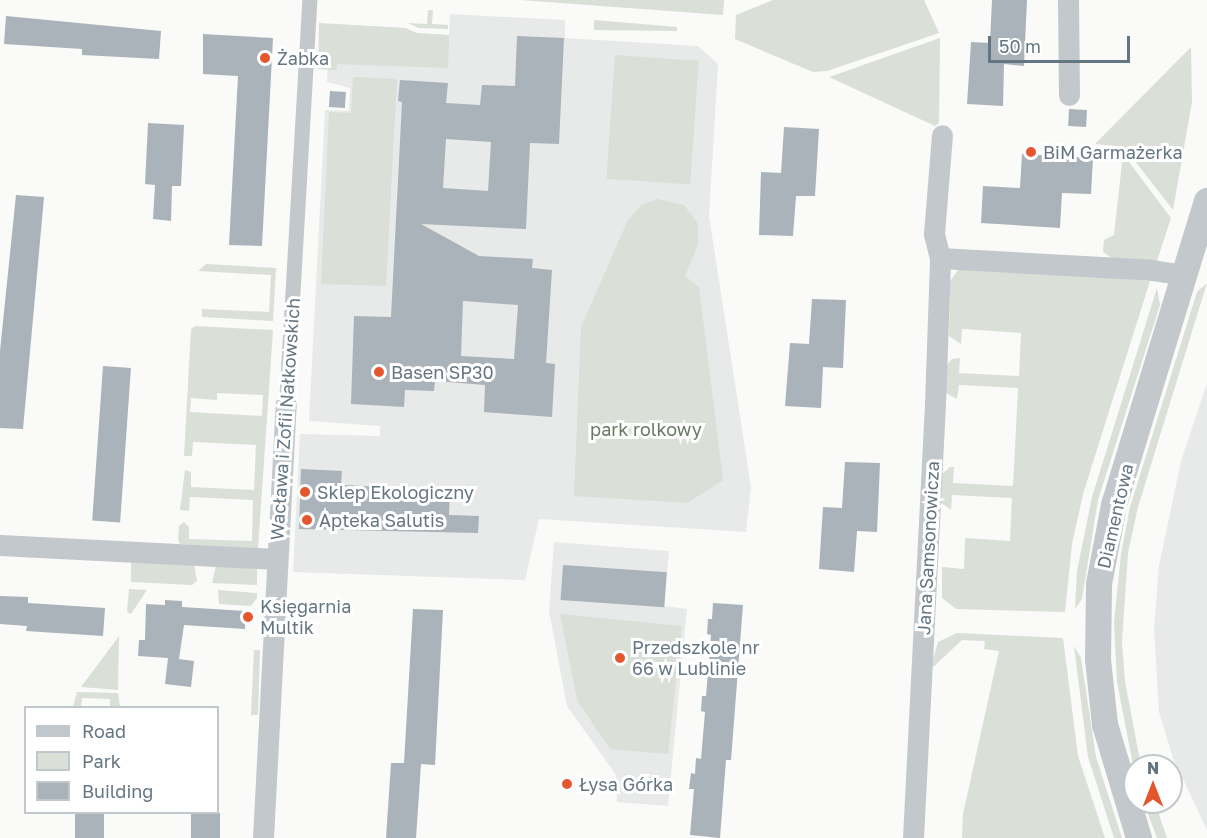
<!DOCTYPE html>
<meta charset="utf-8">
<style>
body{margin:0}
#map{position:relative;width:1207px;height:838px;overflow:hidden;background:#fafaf8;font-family:"Golos Text",sans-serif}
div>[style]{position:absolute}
.built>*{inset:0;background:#e8e9e9}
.green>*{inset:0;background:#dadfd7;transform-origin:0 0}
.building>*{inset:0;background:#aab3b9;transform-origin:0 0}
.pedestrian>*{height:15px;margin:-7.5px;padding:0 7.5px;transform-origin:7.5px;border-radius:7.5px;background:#c3c8cc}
.minor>*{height:21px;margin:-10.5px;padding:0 10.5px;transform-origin:10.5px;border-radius:10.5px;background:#c3c8cc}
.tertiary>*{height:26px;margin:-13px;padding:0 13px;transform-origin:13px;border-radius:13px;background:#c3c8cc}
.dots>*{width:16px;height:16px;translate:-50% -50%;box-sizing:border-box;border:3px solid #fff;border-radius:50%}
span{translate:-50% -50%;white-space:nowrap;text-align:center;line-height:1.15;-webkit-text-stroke:6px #fff;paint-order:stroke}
.poi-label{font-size:18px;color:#657683}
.left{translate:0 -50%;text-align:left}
.street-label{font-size:18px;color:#657683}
.park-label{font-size:18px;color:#687a64}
.legend{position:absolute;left:24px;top:706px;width:195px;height:108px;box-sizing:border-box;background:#fff;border:2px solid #c1c8cd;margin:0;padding:8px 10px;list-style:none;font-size:18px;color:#657683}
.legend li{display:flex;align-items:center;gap:12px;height:30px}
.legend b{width:30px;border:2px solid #c1c8cd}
.north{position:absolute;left:1123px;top:754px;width:60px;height:60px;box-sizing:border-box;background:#fff;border:2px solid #c1c8cd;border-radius:50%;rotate:0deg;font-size:16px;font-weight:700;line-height:24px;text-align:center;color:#657683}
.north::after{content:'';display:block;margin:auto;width:21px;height:27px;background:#e4572e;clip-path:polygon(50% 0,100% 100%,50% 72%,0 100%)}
.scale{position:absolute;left:988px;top:36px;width:142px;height:27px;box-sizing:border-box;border:3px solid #657683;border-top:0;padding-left:8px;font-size:18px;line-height:21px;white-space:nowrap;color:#657683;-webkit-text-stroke:4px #fff;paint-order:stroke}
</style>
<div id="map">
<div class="built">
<div style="clip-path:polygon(450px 14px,565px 20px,565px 38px,698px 46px,718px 64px,709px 216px,751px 487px,746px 532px,539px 519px,525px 580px,293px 572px,300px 434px,380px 436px,380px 426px,309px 421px,325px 110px,349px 111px,350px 88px,327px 82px,330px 24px,405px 28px,417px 33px,449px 35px)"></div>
<div style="clip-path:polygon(1207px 383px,1207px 830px,1173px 758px,1159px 712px,1154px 628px,1159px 566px,1181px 461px)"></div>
<div style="clip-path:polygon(554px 542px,669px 551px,664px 606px,687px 609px,668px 806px,617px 802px,616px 775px,567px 706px,549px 611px)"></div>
</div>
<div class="green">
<div style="clip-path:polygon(520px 0,724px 0,723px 15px)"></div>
<div style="clip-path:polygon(773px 0,924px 0,939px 33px,827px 71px,813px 72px,735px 39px,736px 15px)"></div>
<div style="clip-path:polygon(428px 10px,433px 10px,432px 24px,448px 25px,448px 29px,419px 28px,408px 23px,427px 24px)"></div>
<div style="clip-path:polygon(594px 20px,677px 27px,677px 31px,594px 30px)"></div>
<div style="clip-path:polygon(319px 23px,405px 28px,417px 33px,449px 35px,448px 68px,337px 64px,336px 70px,318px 69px)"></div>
<div style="clip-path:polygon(940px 38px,939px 123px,935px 126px,829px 77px)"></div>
<div style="clip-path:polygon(1191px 47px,1192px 102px,1173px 210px,1124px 147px,1095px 144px)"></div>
<div style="left:615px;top:55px;width:84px;height:124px;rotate:4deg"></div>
<div style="clip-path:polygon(353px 77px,397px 79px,386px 286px,321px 284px,329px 112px,351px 113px)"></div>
<div style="clip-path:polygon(1123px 154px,1171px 218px,1157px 261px,1112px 258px,1103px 252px,1104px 240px,1114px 235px)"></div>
<div style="clip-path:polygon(657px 199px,684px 205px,698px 224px,698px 244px,685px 276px,699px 287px,723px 480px,687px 503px,574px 496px,581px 327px,628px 220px,642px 205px)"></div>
<div style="clip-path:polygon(206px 264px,276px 268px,273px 321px,202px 317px,202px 309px,269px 312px,271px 275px,198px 271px)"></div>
<div style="clip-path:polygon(969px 265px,1150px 281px,1083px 494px,1072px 544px,1065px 612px,956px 609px,942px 598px,942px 567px,964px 569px,965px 538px,1010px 541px,1012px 498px,952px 495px,951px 510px,940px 502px,941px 475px,950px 467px,954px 467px,953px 483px,1013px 486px,1018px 388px,959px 385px,957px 399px,946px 393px,946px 366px,952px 359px,960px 358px,959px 373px,1019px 376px,1021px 333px,962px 329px,961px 344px,949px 336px,950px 281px,958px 270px)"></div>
<div style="clip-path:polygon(1207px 283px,1138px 507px,1128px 553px,1122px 642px,1125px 681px,1141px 766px,1135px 766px,1135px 775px,1117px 682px,1114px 622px,1121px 554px,1130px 507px,1197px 292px)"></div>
<div style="clip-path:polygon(1157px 288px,1160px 305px,1098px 500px,1082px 599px,1075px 609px,1077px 571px,1092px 497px)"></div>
<div style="clip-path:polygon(evenodd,195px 326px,273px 330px,258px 549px,180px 544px,178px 539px,179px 526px,184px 522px,189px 527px,189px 539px,252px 541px,253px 500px,190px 497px,189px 511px,180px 510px,185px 470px,191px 472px,191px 487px,254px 490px,256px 445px,193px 442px,192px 456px,184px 456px,191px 329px,195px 326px,217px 393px,263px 395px,262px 416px,190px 412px,191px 398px,217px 400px,217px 393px)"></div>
<div style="clip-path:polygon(131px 562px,194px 564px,197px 581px,192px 585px,131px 582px)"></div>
<div style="clip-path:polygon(216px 565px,257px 569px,257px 585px,212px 583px)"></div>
<div style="clip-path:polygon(129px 589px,147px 590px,131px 614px,127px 612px)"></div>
<div style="clip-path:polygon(218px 590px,257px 593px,257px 598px,251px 606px,219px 604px)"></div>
<div style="clip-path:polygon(560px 614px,682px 626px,668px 754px,610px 749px,577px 700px)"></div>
<div style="clip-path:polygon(957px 633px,1063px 638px,1078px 756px,1105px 838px,962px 838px,963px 814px,999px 651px,984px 649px,985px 641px,962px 640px,930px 670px,938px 642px)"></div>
<div style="clip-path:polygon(119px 636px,118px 690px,81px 687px)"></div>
<div style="clip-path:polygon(1074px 646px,1081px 658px,1096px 757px,1122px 838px,1114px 838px,1088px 757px)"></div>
<div style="clip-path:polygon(254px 650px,260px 650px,258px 715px,251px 715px)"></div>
<div style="clip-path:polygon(77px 692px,118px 693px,120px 707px,110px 707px,110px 699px,82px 698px,81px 707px,73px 707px)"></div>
<div style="clip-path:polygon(1148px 802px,1155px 803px,1167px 838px,1157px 838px,1145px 806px)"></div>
</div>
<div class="building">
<div style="clip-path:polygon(992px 0,1027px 0,1024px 66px,1004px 64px,1003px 106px,967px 104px,971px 42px,990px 43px)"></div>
<div style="clip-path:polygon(6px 16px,161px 31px,159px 59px,82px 55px,82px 49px,4px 44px)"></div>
<div style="clip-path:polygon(203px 34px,273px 38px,262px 246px,229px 245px,238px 76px,203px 74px)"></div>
<div style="clip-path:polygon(evenodd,517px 36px,564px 38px,559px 144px,530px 143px,526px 229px,421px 224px,479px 256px,533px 259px,532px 268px,552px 270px,546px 363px,555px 364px,552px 417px,484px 412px,485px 385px,435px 381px,434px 391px,405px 390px,404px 407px,351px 404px,354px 316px,391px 317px,402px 102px,398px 101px,400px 80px,448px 83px,446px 103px,480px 105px,482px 85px,515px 86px,517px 36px,446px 139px,491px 142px,488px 191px,443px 188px,446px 139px,517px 36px,463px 301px,518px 305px,514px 359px,461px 356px,463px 301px)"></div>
<div style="left:330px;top:91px;width:16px;height:16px;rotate:4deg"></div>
<div style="left:1069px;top:109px;width:18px;height:17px;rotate:3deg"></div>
<div style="clip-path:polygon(148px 123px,184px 125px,181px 186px,172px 186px,171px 221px,153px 219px,155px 185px,145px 184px)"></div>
<div style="clip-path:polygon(784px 127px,819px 129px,815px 196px,796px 196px,793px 236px,759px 235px,761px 172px,781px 173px)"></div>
<div style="clip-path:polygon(1022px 154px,1093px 158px,1091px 194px,1062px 193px,1060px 228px,981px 223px,983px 186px,1020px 188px)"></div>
<div style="clip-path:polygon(16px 195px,44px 197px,23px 429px,0 428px,0 351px)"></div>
<div style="clip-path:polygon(812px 299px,846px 300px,843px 368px,823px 367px,821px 408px,785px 406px,790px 343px,809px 344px)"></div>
<div style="left:103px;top:366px;width:28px;height:155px;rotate:4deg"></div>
<div style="clip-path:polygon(845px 462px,880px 463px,877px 532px,857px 531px,854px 572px,819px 569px,823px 507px,842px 508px)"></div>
<div style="clip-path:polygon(301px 469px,342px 471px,341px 485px,450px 490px,449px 515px,479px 516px,478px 533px,299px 529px)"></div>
<div style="left:563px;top:565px;width:104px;height:35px;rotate:4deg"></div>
<div style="clip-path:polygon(0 596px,28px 597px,28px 603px,105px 608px,103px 636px,26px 631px,27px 626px,0 624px)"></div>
<div style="clip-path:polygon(165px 600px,182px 601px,182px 607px,245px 611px,245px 629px,184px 625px,179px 659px,194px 661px,191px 687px,165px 684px,168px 658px,138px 656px,139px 640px,145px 640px,146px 604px,165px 605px)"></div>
<div style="clip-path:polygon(713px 603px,743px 605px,731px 760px,726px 760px,720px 838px,690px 835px,694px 789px,689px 789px,691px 773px,695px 774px,696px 758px,701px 759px,705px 712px,701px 711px,702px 696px,706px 696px,711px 635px,707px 634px,708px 619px,712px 619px)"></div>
<div style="clip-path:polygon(413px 609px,443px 610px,435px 765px,421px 764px,416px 838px,386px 838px,391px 763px,404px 763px)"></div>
<div style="left:75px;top:813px;width:29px;height:25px"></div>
<div style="left:191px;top:813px;width:29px;height:25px"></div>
</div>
<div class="pedestrian">
<div style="left:286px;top:405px;width:406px;rotate:-86.7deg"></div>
</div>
<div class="minor">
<div style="left:1068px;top:0;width:95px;rotate:89.4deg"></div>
<div style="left:940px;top:258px;width:212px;rotate:3.2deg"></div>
<div style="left:1152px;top:270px;width:33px;rotate:9deg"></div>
<div style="left:0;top:545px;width:276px;rotate:2.9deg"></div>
<div style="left:263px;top:838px;width:434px;rotate:-87deg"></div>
<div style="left:913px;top:838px;width:435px;rotate:-87.1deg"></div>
<div style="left:935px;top:404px;width:146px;rotate:-88deg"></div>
<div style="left:940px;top:258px;width:25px;rotate:-104deg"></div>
<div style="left:934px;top:234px;width:99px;rotate:-85.4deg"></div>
</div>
<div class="tertiary">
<div style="left:1139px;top:838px;width:118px;rotate:-106.7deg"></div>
<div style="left:1105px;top:725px;width:65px;rotate:-96.1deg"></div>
<div style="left:1098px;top:660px;width:76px;rotate:-89.2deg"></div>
<div style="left:1099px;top:584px;width:80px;rotate:-79.2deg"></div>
<div style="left:1114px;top:505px;width:318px;rotate:-73deg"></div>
</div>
<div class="dots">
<div style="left:265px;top:58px;background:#e4572e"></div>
<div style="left:1031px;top:152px;background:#e4572e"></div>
<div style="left:379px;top:372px;background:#e4572e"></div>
<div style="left:305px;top:492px;background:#e4572e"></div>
<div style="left:307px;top:520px;background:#e4572e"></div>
<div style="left:248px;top:617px;background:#e4572e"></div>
<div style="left:620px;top:658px;background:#e4572e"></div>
<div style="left:567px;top:784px;background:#e4572e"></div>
</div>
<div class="poi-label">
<span class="left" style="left:277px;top:58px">Żabka</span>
<span class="left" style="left:1043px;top:152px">BiM Garmażerka</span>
<span class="left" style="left:391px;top:372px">Basen SP30</span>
<span class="left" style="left:317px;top:492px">Sklep Ekologiczny</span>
<span class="left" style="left:319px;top:520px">Apteka Salutis</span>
<span class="left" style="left:260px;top:617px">Księgarnia<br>Multik</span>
<span class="left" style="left:632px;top:658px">Przedszkole nr<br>66 w Lublinie</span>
<span class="left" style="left:579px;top:784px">Łysa Górka</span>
</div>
<div class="street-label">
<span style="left:285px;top:419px;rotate:-86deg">Wacława i Zofii Nałkowskich</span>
<span style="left:1115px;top:516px;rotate:-77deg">Diamentowa</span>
<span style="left:928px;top:548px;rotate:-87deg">Jana Samsonowicza</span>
</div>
<div class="park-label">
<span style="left:646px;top:429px">park rolkowy</span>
</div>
<ul class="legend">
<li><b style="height:8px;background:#c3c8cc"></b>Road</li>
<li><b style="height:16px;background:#dadfd7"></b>Park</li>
<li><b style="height:16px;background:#aab3b9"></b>Building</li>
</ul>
<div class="north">N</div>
<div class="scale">50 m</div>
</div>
